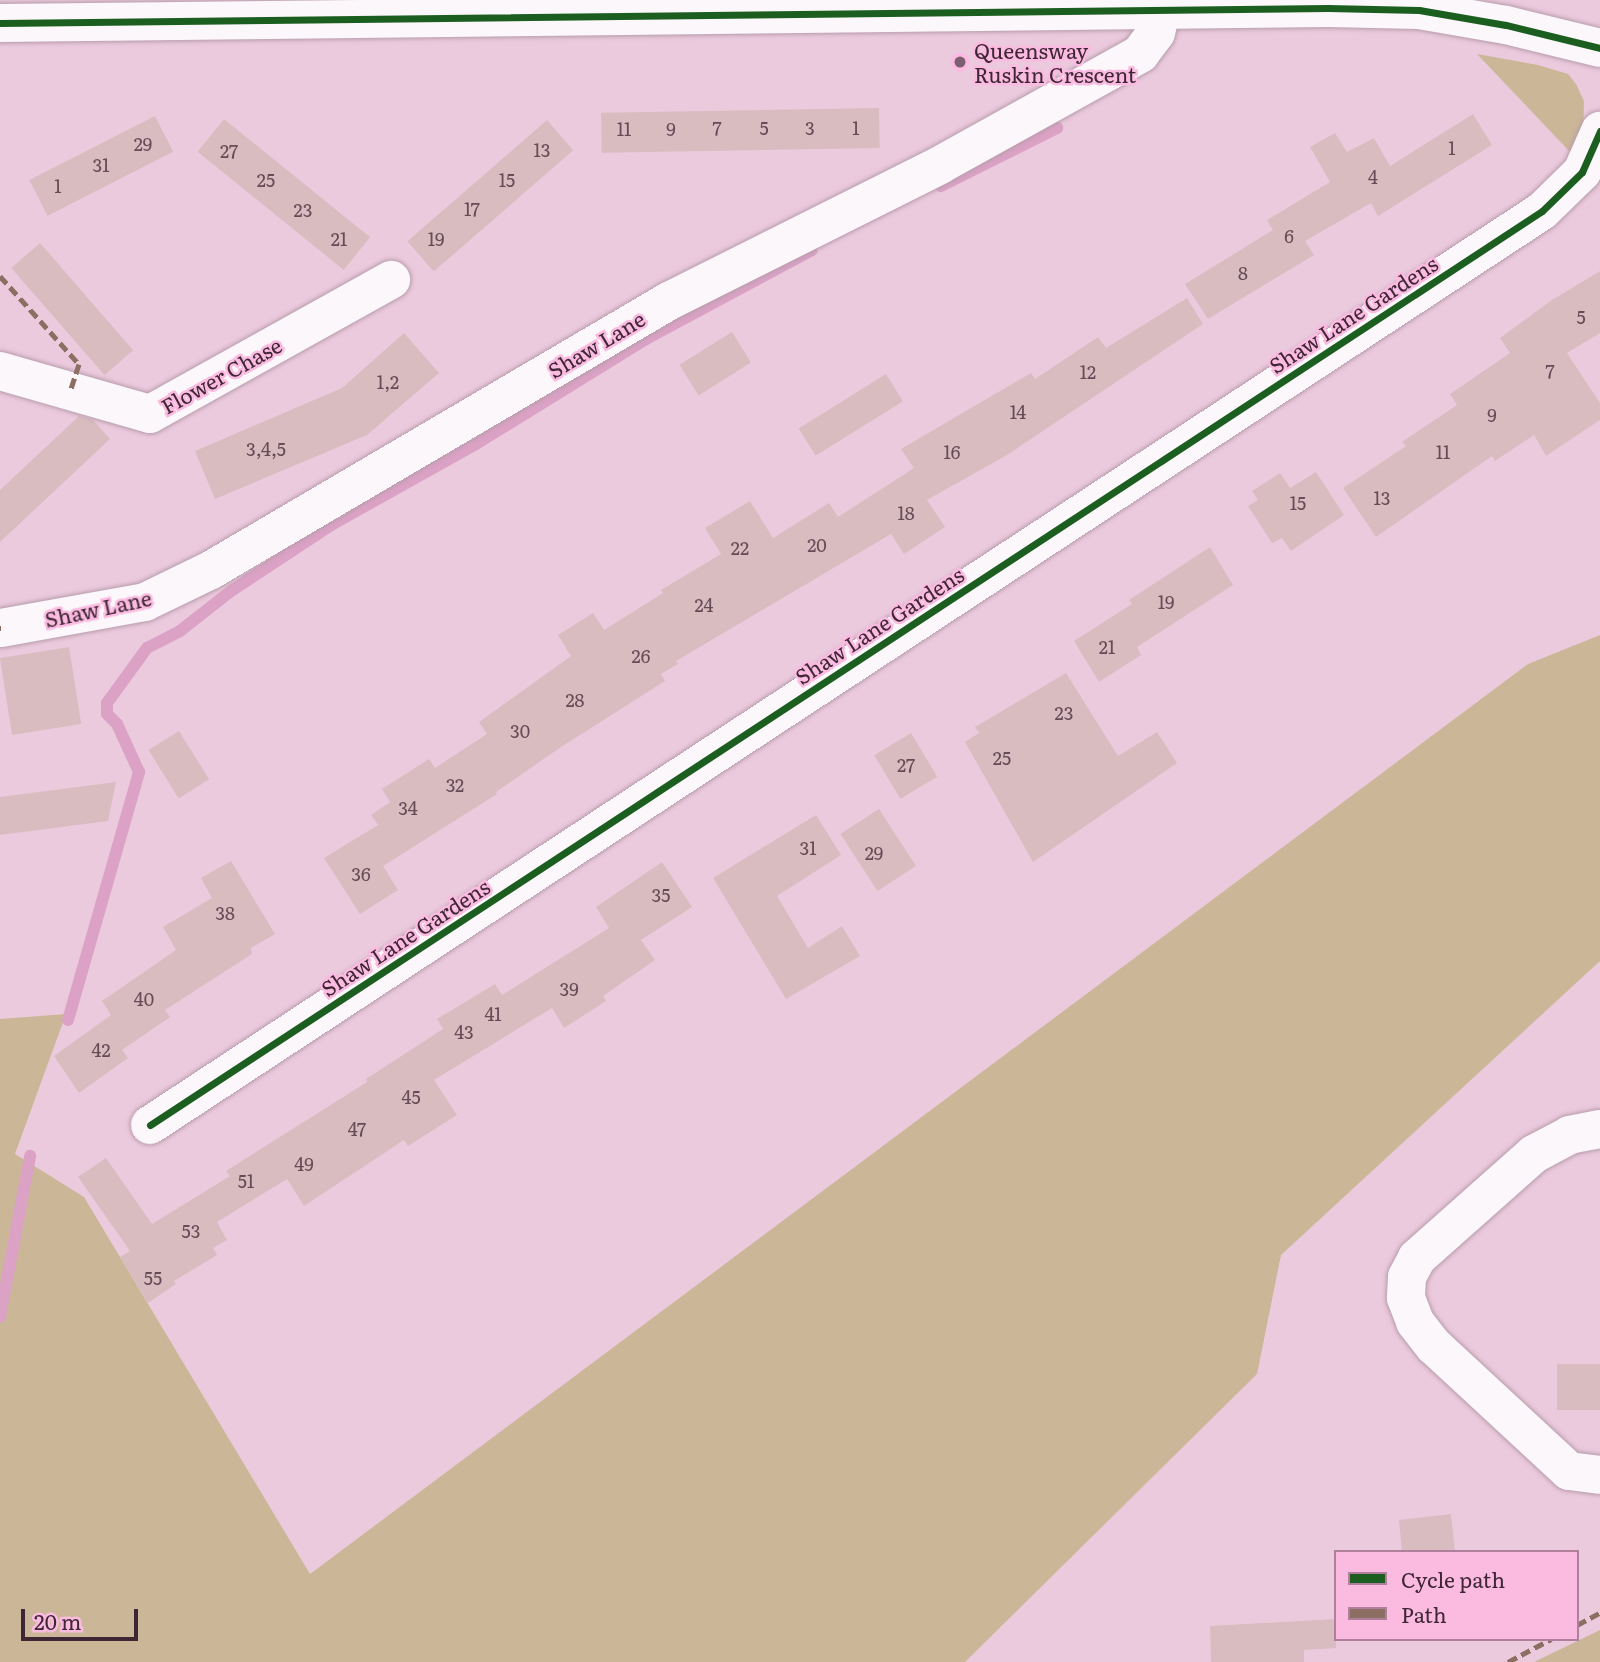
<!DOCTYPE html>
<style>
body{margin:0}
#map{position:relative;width:1600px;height:1662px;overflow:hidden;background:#eccade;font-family:Literata,serif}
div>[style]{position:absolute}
.green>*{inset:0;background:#cbb797}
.stream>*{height:12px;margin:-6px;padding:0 6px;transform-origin:6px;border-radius:6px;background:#dba2c5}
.building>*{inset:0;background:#d9bcbf;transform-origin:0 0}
.roads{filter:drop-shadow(0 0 2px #b79dac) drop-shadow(0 0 2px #b79dac)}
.minor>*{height:38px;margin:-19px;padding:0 19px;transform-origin:19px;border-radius:19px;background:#fcf7fa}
.quiet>*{height:5px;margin-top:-2.5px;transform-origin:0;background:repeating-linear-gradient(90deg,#8d6e63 0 10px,transparent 0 15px)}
.cycleway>*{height:7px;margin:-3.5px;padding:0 3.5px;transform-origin:3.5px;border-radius:3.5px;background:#1b5e20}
.dots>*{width:19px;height:19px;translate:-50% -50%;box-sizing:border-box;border:4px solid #fbbbe1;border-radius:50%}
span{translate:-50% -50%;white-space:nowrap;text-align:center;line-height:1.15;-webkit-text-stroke:5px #fbbbe1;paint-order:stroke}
.number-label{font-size:18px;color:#664c58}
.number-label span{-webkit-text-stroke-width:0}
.poi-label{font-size:21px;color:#3f2635}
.left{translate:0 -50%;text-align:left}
.street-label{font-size:21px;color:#3f2635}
.legend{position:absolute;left:1334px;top:1550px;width:245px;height:91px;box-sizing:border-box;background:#fbbbe1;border:2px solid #b07f9c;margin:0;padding:9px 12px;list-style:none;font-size:21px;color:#3f2635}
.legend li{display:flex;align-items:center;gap:14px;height:35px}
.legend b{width:35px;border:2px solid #b07f9c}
.scale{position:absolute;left:21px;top:1609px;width:117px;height:32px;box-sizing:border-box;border:4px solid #3f2635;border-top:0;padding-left:9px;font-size:21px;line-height:24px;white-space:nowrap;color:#3f2635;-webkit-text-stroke:5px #fbbbe1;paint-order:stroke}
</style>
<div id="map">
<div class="green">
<div style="clip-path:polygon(1477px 54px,1538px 65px,1568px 74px,1576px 84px,1584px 101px,1583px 135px,1571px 153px)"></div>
<div style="clip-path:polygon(1600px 635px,1600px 961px,1281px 1255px,1257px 1374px,965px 1662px,0 1662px,0 1019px,66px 1014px,15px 1154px,84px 1197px,310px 1574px,1528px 664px)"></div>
<div style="clip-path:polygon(1600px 1630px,1600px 1662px,1534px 1662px)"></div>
</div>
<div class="stream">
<div style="left:941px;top:186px;width:130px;rotate:-26.6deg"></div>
<div style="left:68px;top:1020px;width:258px;rotate:-74deg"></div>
<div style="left:139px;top:772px;width:53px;rotate:-114.6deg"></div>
<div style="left:117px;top:724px;width:14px;rotate:-135deg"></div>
<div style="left:107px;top:714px;width:11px;rotate:-90deg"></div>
<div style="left:107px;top:703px;width:68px;rotate:-54deg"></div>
<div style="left:147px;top:648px;width:37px;rotate:-27deg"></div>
<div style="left:180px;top:631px;width:65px;rotate:-38.1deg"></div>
<div style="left:231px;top:591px;width:120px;rotate:-33.4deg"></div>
<div style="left:331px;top:525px;width:166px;rotate:-29.2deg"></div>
<div style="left:476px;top:444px;width:200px;rotate:-31.7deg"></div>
<div style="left:646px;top:339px;width:188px;rotate:-28.2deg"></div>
<div style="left:0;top:1317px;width:164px;rotate:-79.4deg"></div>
</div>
<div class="building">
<div style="left:879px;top:108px;width:40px;height:278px;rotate:89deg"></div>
<div style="clip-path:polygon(1473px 114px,1492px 145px,1378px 216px,1371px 203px,1305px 241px,1314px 255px,1208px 319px,1185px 284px,1273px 230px,1267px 220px,1330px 182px,1310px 147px,1335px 133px,1347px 152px,1374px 138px,1390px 166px)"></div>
<div style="left:155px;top:116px;width:40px;height:141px;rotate:63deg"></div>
<div style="left:224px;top:119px;width:188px;height:42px;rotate:39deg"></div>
<div style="left:547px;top:120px;width:40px;height:185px;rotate:49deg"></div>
<div style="left:40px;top:243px;width:142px;height:38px;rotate:49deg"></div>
<div style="clip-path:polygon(1600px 271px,1600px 333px,1567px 353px,1600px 403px,1600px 420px,1546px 456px,1534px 435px,1495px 461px,1492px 456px,1376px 537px,1343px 488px,1406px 446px,1402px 442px,1457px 405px,1450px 394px,1510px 353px,1500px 338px,1552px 300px)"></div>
<div style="clip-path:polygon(1187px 298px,1203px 324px,1007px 455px,927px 500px,945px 527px,904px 554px,891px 534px,676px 661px,678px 664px,661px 674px,665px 681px,558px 749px,496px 792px,497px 794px,383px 866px,398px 890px,360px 914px,324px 858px,378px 825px,371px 815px,390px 802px,382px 789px,429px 759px,435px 768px,487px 734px,479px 722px,571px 656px,558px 635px,593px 613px,604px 630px,663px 593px,661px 590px,721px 554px,705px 528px,750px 501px,773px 538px,829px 503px,838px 517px,914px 468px,901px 449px,1031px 373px,1035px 379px,1098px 337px,1106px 348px)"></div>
<div style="left:732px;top:332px;width:36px;height:62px;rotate:58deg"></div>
<div style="clip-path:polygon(404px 333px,439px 373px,367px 435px,215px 499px,195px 451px,342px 388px)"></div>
<div style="left:886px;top:374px;width:32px;height:103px;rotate:58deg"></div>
<div style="clip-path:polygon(79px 416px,93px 420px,110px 439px,0 542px,0 490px)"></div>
<div style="clip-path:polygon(1316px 472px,1344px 515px,1291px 551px,1282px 538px,1272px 543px,1248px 506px,1258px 500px,1252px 491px,1280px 473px,1290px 488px)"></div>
<div style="clip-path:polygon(1210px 547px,1233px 585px,1137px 647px,1141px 655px,1099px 682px,1074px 641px,1132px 604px,1129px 600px)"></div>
<div style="left:69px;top:647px;width:78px;height:70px;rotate:81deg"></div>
<div style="clip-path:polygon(1066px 673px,1118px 756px,1157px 732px,1177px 763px,1033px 862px,965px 742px,979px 733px,975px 727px)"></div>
<div style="left:179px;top:731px;width:57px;height:36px;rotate:58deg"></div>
<div style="left:911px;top:733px;width:51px;height:43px;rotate:59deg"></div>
<div style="clip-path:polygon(116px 782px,108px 821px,0 835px,0 797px)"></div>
<div style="left:879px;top:809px;width:68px;height:46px;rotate:57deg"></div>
<div style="clip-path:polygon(816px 815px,841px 855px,777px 896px,808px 948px,842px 926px,860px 956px,786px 999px,713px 878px)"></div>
<div style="clip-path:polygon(231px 861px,275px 934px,251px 948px,252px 954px,165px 1010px,170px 1017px,122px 1050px,128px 1058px,79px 1093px,54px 1056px,111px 1015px,102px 1001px,176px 950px,163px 927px,212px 898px,201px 878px)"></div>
<div style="clip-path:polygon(662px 862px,692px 907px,641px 940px,655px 960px,603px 996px,606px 1001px,564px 1028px,552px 1008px,434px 1080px,457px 1115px,408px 1146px,404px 1140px,304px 1206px,287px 1179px,217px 1222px,227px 1240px,213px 1248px,217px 1255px,174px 1281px,176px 1284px,148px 1303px,120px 1257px,130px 1251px,78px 1177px,106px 1158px,152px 1224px,230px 1176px,226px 1171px,367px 1082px,366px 1079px,443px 1029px,437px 1019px,495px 984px,502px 995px,609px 928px,596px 907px)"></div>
<div style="left:1600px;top:1364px;width:46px;height:43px;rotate:90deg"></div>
<div style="clip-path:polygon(1451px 1514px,1455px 1552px,1402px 1552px,1399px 1520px)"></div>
<div style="clip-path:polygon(1336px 1619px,1336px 1648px,1304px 1650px,1304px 1662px,1211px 1662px,1210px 1626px)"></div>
</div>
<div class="roads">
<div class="minor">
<div style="left:0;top:23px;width:1328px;rotate:-0.65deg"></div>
<div style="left:1328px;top:8px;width:91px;rotate:1.3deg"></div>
<div style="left:1419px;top:10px;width:88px;rotate:9.8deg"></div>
<div style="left:1506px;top:25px;width:97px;rotate:13.7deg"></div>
<div style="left:0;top:371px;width:156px;rotate:16deg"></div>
<div style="left:150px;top:414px;width:276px;rotate:-29.1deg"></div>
<div style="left:1px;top:628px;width:146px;rotate:-10.2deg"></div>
<div style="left:145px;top:602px;width:73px;rotate:-25.9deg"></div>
<div style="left:211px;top:570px;width:531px;rotate:-30.43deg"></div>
<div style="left:669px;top:301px;width:303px;rotate:-26.6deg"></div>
<div style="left:940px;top:165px;width:229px;rotate:-29deg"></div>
<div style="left:1140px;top:54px;width:26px;rotate:-53deg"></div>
<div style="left:1156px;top:33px;width:23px;rotate:-77deg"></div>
<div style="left:150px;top:1125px;width:1665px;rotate:-33.29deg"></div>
<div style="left:1542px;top:211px;width:56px;rotate:-44.3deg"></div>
<div style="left:1582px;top:172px;width:45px;rotate:-66.3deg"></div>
<div style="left:1600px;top:1129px;width:31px;rotate:169deg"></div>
<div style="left:1570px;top:1135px;width:41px;rotate:152.2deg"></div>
<div style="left:1534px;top:1154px;width:157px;rotate:138.4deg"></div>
<div style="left:1417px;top:1258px;width:21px;rotate:118deg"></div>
<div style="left:1407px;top:1277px;width:21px;rotate:93deg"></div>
<div style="left:1406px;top:1298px;width:26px;rotate:69deg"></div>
<div style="left:1415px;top:1322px;width:31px;rotate:52deg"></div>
<div style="left:1434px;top:1346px;width:184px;rotate:42.8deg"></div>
<div style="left:1569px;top:1471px;width:31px;rotate:7deg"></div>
</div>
</div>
<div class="quiet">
<div style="left:0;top:276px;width:118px;rotate:48.1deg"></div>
<div style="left:79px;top:364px;width:28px;rotate:108deg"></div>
<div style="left:0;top:628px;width:1px"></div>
<div style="left:1577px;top:1625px;width:26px;rotate:-28deg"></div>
<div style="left:1508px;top:1662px;width:49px;rotate:-28.1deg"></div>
</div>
<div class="cycleway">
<div style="left:0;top:23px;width:1328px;rotate:-0.65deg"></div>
<div style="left:1328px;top:8px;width:91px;rotate:1.3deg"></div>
<div style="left:1419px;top:10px;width:88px;rotate:9.8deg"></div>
<div style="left:1506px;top:25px;width:97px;rotate:13.7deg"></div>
<div style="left:150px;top:1125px;width:1665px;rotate:-33.29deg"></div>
<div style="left:1542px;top:211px;width:56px;rotate:-44.3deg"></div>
<div style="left:1582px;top:172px;width:45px;rotate:-66.3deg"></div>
</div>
<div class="dots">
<div style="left:960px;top:62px;background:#7c5f70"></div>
</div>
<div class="number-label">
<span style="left:717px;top:128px">7</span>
<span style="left:764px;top:128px">5</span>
<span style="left:810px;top:128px">3</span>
<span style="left:856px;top:128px">1</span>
<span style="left:624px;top:129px">11</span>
<span style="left:671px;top:129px">9</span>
<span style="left:143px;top:144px">29</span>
<span style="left:1452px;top:148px">1</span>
<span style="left:542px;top:150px">13</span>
<span style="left:229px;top:151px">27</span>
<span style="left:101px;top:165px">31</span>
<span style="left:1373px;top:177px">4</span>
<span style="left:266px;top:180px">25</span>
<span style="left:507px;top:180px">15</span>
<span style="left:58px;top:186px">1</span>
<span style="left:472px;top:209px">17</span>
<span style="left:303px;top:210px">23</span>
<span style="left:1289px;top:236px">6</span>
<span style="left:339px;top:239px">21</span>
<span style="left:436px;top:239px">19</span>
<span style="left:1243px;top:273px">8</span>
<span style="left:1581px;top:317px">5</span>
<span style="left:1550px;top:371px">7</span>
<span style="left:1088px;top:372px">12</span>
<span style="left:388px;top:382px">1,2</span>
<span style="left:1018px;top:412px">14</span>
<span style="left:1492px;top:415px">9</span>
<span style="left:266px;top:449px">3,4,5</span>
<span style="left:952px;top:452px">16</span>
<span style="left:1443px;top:452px">11</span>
<span style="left:1382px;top:498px">13</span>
<span style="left:1298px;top:503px">15</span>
<span style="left:906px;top:513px">18</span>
<span style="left:817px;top:545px">20</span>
<span style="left:740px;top:548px">22</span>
<span style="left:1166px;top:602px">19</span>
<span style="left:704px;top:605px">24</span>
<span style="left:1107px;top:647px">21</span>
<span style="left:641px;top:656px">26</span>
<span style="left:575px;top:700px">28</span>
<span style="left:1064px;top:713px">23</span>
<span style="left:520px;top:731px">30</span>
<span style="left:1002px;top:758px">25</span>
<span style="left:906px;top:765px">27</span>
<span style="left:455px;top:785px">32</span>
<span style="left:408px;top:808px">34</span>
<span style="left:808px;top:848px">31</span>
<span style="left:874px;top:853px">29</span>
<span style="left:361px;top:874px">36</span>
<span style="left:661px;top:895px">35</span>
<span style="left:225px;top:913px">38</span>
<span style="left:569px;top:989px">39</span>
<span style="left:144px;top:999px">40</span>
<span style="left:493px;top:1014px">41</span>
<span style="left:464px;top:1032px">43</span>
<span style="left:101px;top:1050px">42</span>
<span style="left:411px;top:1097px">45</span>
<span style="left:357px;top:1129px">47</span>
<span style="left:304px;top:1164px">49</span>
<span style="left:246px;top:1181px">51</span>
<span style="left:191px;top:1231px">53</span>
<span style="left:153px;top:1278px">55</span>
</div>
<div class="poi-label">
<span class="left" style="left:974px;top:62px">Queensway<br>Ruskin Crescent</span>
</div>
<div class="street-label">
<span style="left:1353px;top:314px;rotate:-33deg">Shaw Lane Gardens</span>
<span style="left:596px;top:344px;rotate:-31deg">Shaw Lane</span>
<span style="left:221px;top:375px;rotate:-29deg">Flower Chase</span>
<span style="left:98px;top:608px;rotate:-12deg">Shaw Lane</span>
<span style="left:879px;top:625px;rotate:-33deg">Shaw Lane Gardens</span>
<span style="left:405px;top:937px;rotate:-33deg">Shaw Lane Gardens</span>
</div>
<ul class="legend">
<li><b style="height:9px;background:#1b5e20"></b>Cycle path</li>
<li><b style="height:9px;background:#8d6e63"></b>Path</li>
</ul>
<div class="scale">20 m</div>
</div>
